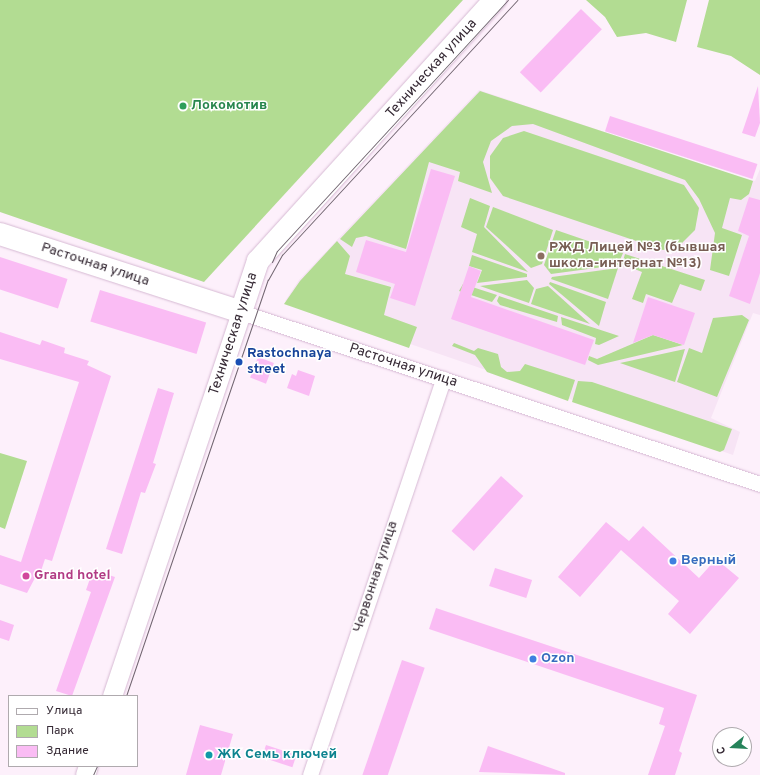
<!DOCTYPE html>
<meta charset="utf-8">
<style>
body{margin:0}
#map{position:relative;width:760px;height:775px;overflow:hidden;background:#fdf0fb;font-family:Overpass,sans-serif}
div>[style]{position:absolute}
.education>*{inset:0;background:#f7e4f5}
.green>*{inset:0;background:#b2dc92}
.building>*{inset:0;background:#fabcf4;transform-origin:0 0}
.roads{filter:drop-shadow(0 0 1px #d6b9d3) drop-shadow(0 0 1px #d6b9d3)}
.minor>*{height:15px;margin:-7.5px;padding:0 7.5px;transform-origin:7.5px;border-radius:7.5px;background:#fff}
.tertiary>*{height:19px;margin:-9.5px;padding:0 9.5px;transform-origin:9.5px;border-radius:9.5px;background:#fff}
.secondary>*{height:22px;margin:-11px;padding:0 11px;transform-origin:11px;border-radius:11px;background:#fff}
.tram>*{height:1px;margin:-0.5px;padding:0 0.5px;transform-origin:0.5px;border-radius:0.5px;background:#716570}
.dots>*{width:11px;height:11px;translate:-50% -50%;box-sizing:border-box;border:2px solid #fff;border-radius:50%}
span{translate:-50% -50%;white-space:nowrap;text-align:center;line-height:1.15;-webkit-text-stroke:3px #fff;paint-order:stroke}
.street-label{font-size:14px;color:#362a35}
.leisure-label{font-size:14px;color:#27864d;font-weight:700}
.left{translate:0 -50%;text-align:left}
.education-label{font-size:14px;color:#785e54;font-weight:700}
.transit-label{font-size:14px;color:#164399;font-weight:700}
.shop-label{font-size:14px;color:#366cbe;font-weight:700}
.hotel-label{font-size:14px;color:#b23c85;font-weight:700}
.culture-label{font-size:14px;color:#0d838f;font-weight:700}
.legend{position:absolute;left:8px;top:695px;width:130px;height:72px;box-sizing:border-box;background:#fff;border:1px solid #afaaae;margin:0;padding:5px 7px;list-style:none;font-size:12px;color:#362a35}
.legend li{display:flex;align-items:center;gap:8px;height:20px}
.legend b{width:20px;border:1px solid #afaaae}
.north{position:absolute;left:712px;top:727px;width:40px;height:40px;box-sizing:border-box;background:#fff;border:1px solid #afaaae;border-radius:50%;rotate:252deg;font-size:11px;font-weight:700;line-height:16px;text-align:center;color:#362a35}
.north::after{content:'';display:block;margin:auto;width:14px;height:18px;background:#25835a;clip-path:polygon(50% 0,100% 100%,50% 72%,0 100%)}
</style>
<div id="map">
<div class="education">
<div style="clip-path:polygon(479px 90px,728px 173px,755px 181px,760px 169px,760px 315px,753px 313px,711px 418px,740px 432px,733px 455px,285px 301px,299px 280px)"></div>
</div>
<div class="green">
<div style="clip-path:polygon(0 0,463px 0,204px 282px,0 212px)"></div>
<div style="clip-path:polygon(586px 0,687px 0,676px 42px,646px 33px,617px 37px,605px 17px)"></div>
<div style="clip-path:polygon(709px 0,760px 0,760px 75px,731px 56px,697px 47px)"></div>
<div style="clip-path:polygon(480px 91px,753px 181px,749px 194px,741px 200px,730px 198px,722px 228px,742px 235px,729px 276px,710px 270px,715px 233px,699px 199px,685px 180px,533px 124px,512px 126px,491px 141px,483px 162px,492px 193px,458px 181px,460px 172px,429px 162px,406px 249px,366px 236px,356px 238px,352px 247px,340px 239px)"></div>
<div style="clip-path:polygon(524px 131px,684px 185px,699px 208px,695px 230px,679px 246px,663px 250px,503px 196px,490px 178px,490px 156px,503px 138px)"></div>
<div style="clip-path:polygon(470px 198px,490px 206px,484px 227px,528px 272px,472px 252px,477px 234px,461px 227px)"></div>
<div style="clip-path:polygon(493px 207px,553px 230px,542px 264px,531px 268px,486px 227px)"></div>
<div style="clip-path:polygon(556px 230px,623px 253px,618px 265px,551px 274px,544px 265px)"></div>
<div style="clip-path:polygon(337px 241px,350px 256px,345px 274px,391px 287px,384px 315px,417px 327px,409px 348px,284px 304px,300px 281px)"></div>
<div style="clip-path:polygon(625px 254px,705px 280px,701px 291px,680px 284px,672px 303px,646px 294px,643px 303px,632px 299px,642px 272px,622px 264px)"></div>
<div style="clip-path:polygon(472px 255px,527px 274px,527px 277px,477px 283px,482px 270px,469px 266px)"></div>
<div style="clip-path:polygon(618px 268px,608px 299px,551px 279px,552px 277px)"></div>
<div style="clip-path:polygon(527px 280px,534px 288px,529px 303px,480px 286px)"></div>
<div style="clip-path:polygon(550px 282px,606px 302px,599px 326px,549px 284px)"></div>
<div style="clip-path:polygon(463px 284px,497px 295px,492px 302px,459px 291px)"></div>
<div style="clip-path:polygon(548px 286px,590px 324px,531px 304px,536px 289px)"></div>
<div style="clip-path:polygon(499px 296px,558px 316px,557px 322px,500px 305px,497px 301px)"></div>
<div style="clip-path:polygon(742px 315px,749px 320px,717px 397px,677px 382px,689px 348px,702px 353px,713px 318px)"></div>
<div style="clip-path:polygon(561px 317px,619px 336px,599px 345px,595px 344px,596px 338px,562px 325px)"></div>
<div style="clip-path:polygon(653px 335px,683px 345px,598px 365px,588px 360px,589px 356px,597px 359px)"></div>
<div style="clip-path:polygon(454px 343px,474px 351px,478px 348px,498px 354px,501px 367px,507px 372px,520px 371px,525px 364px,575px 380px,568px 401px,487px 372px,475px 355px,452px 346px)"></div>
<div style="clip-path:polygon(685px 349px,675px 382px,620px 363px)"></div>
<div style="clip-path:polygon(578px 381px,592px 382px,732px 429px,724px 450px,720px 452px,572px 402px)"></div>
<div style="clip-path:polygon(0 453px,27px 461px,5px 529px,0 527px)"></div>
</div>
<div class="building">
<div style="left:581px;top:9px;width:29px;height:88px;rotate:44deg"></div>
<div style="clip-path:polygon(758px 86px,760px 123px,755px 137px,742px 133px)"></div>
<div style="left:610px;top:116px;width:155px;height:16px;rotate:18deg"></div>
<div style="clip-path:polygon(431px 169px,455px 176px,415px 306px,390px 298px,395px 284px,356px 272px,366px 240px,406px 252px)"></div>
<div style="clip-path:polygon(749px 197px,760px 200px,760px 273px,750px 304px,729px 296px,749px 236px,738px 231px)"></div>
<div style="left:0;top:257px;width:71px;height:31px;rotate:18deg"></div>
<div style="clip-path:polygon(469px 266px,481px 271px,471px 297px,594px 340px,585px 365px,451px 319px)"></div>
<div style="left:100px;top:290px;width:111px;height:33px;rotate:17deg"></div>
<div style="clip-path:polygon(648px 297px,695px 313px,684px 345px,653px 335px,633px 343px)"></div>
<div style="clip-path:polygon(0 332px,40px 345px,42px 340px,65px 348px,64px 353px,89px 361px,87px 365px,111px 376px,52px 561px,45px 559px,39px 577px,36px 576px,27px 593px,0 584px,0 555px,21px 562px,79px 382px,0 359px)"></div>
<div style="left:258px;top:357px;width:17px;height:22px;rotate:21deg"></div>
<div style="clip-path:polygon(298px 370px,315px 376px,309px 396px,287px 388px,292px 374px,296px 376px)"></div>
<div style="clip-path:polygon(158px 388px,174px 393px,153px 463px,156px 464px,145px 493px,141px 492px,122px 554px,106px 549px)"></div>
<div style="left:501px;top:476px;width:30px;height:74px;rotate:42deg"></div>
<div style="clip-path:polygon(606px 522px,629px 541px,643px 526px,699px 578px,716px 559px,739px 578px,690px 634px,668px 614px,679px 601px,621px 550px,580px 597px,558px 577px)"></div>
<div style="left:495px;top:568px;width:39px;height:19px;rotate:18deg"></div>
<div style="clip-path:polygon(93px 570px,115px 577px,72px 696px,56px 691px,91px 592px,86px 590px)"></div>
<div style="clip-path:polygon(436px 608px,697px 695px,679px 751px,682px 753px,675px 775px,648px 775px,665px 726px,659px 724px,664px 708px,429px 629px)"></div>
<div style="clip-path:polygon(0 620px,14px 625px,9px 641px,0 638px)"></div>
<div style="left:402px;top:660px;width:24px;height:122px;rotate:19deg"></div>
<div style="clip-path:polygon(200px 725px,233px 734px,221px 775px,186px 775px)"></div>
<div style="left:266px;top:745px;width:32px;height:13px;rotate:18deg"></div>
<div style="clip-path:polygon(488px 746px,565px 773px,565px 775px,479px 772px)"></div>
</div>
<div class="roads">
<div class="minor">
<div style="left:241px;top:312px;width:547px;rotate:18.34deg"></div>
<div style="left:310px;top:775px;width:418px;rotate:-71.4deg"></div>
</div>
<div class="tertiary">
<div style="left:112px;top:696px;width:405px;rotate:-71.4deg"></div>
<div style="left:85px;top:775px;width:9px;rotate:-72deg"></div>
</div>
<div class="secondary">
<div style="left:0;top:234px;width:253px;rotate:17.9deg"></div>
<div style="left:241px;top:312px;width:54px;rotate:-71.6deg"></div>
<div style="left:258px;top:261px;width:353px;rotate:-47.8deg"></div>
</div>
</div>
<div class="tram">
<div style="left:272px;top:262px;width:12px;rotate:-66deg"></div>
<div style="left:277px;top:251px;width:341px;rotate:-47.4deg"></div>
<div style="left:126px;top:696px;width:440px;rotate:-71.2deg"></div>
<div style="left:268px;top:280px;width:29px;rotate:-61deg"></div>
<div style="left:282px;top:255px;width:347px;rotate:-47.3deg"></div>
<div style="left:93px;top:775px;width:10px;rotate:-66deg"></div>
</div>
<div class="dots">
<div style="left:183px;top:106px;background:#2e9e5b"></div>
<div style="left:541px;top:256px;background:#8d6e63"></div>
<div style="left:239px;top:362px;background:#1a4fb4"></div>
<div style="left:673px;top:561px;background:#3f7fe0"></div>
<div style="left:26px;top:576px;background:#d1479c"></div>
<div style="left:533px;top:659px;background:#3f7fe0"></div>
<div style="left:209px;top:755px;background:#0f9aa8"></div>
</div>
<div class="street-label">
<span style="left:432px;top:69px;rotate:-48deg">Техническая улица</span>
<span style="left:95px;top:265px;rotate:18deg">Расточная улица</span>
<span style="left:234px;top:334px;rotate:-72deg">Техническая улица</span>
<span style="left:403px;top:366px;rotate:18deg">Расточная улица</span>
<span style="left:376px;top:577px;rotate:-72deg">Червонная улица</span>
</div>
<div class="leisure-label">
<span class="left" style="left:191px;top:106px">Локомотив</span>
</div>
<div class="education-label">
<span class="left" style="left:549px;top:256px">РЖД Лицей №3 (бывшая<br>школа-интернат №13)</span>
</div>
<div class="transit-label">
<span class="left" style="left:247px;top:362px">Rastochnaya<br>street</span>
</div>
<div class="shop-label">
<span class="left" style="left:681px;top:561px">Верный</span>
<span class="left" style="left:541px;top:659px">Ozon</span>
</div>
<div class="hotel-label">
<span class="left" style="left:34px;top:576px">Grand hotel</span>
</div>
<div class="culture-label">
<span class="left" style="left:217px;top:755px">ЖК Семь ключей</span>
</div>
<ul class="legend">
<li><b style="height:5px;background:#fff"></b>Улица</li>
<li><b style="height:11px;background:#b2dc92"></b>Парк</li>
<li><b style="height:11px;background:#fabcf4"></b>Здание</li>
</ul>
<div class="north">С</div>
</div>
